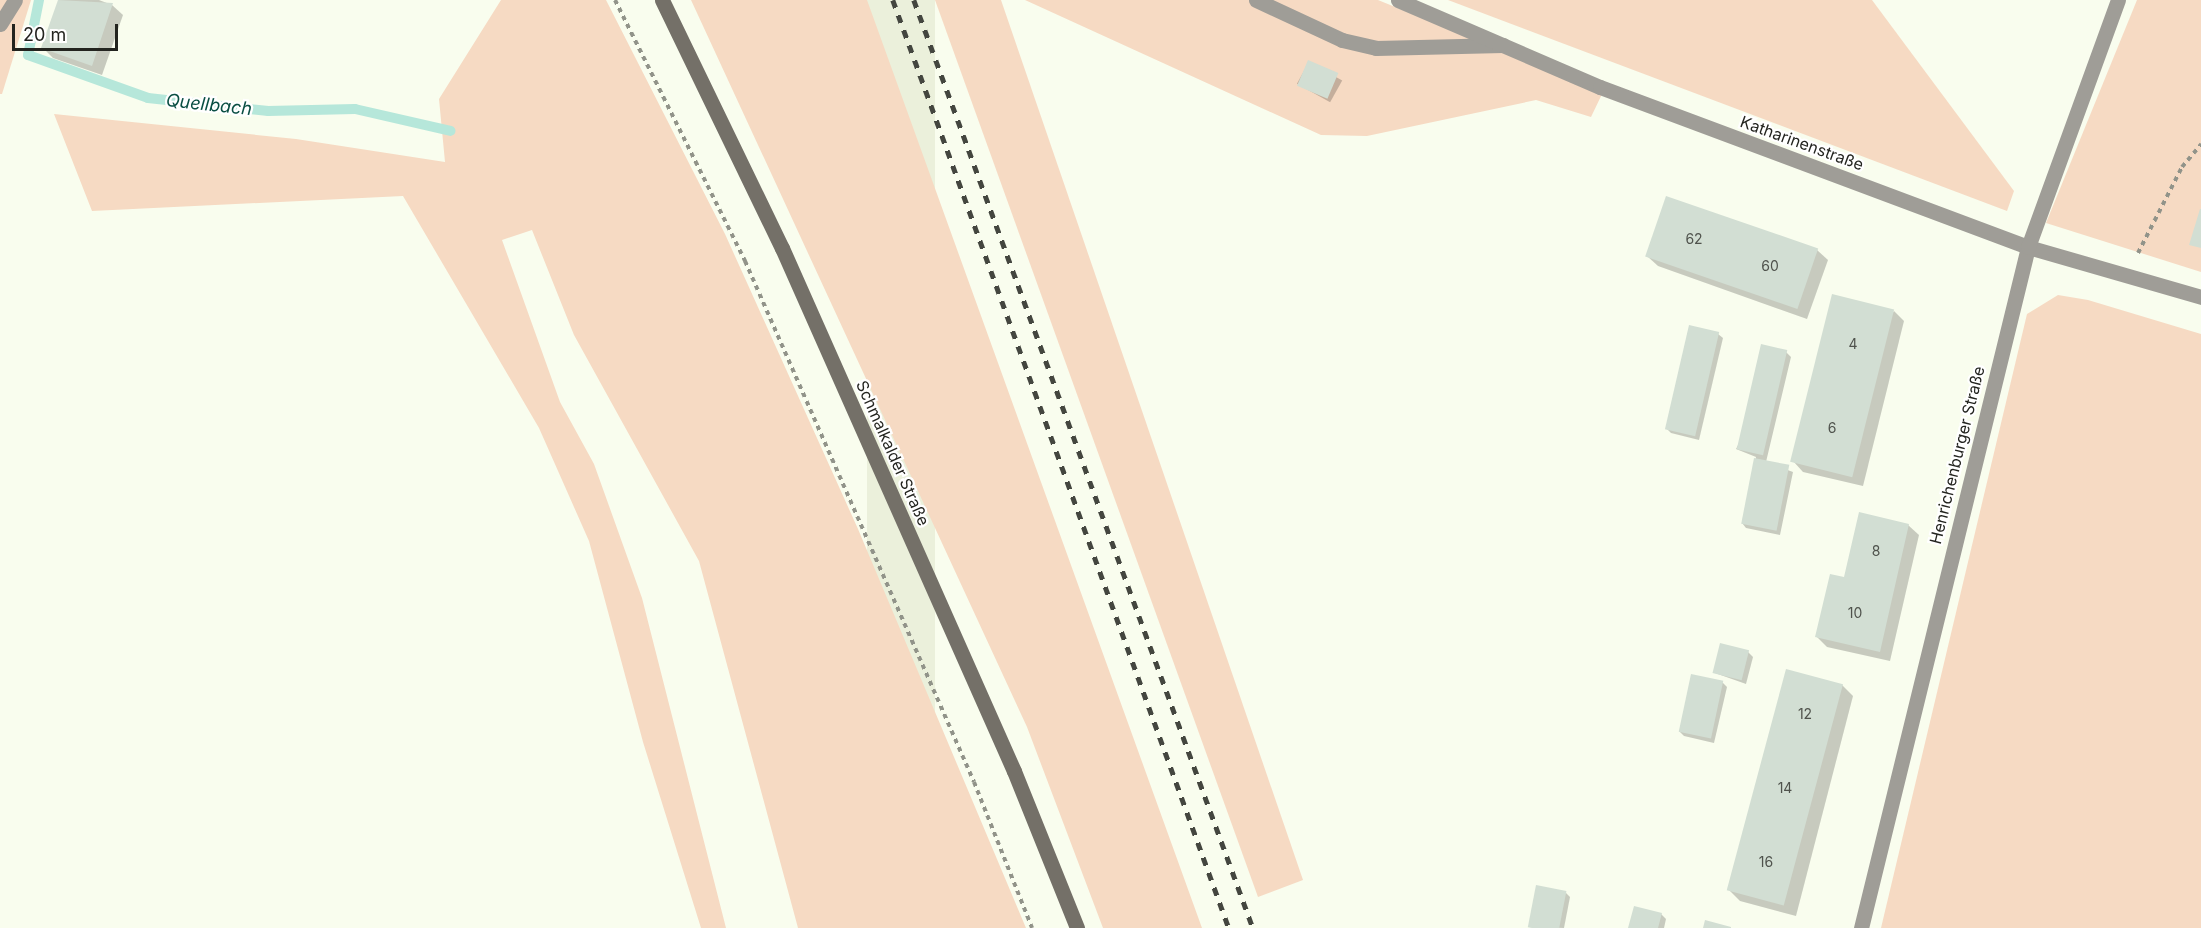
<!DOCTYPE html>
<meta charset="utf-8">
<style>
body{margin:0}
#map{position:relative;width:2201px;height:928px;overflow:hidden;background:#f9fdee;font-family:Inter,sans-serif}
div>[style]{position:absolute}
.built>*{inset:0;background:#ebf0db;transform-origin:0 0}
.green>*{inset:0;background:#f6dac3}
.shadow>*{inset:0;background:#0003;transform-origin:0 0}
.stream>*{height:10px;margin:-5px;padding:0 5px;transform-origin:5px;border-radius:5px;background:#b6e7da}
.building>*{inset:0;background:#d2ded3;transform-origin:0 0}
.path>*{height:4px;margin-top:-2px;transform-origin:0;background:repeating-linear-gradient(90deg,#919389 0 4.5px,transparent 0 9px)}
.lane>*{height:15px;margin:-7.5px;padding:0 7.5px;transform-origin:7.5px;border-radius:7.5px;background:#9f9d97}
.street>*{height:15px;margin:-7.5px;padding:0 7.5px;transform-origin:7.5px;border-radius:7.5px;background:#9f9d97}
.secondary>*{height:15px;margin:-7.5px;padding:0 7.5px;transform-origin:7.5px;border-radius:7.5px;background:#747068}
.rail>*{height:4.5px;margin-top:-2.25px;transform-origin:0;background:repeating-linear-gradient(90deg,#44463f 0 8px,transparent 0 16px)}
span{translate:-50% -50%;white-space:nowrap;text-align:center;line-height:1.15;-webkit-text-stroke:4.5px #fff;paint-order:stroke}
.number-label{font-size:14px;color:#4f524c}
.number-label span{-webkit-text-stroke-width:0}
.street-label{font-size:16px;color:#23241f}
.water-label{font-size:18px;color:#0b4f44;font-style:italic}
.scale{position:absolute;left:12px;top:24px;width:106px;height:27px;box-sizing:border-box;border:3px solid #23241f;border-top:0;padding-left:8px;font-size:18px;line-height:21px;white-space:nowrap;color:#23241f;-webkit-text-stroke:4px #fff;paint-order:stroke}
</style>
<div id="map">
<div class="built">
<div style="left:867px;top:0;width:68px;height:987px"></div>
</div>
<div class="green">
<div style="clip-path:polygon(0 0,31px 0,2px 94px,0 94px)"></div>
<div style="clip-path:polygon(501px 0,606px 0,725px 234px,858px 529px,1026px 928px,798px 928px,699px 561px,574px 335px,532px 230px,502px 240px,560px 402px,594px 464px,642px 598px,726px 928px,701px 928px,643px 742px,589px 541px,539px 428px,403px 196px,92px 211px,54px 114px,296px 139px,445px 162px,439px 99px)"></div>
<div style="clip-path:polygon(691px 0,867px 0,1202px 928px,1103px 928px,1027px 727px)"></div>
<div style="clip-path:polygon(935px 0,1001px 0,1303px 880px,1258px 897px)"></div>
<div style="clip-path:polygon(1025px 0,1378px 0,1603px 92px,1591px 117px,1536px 100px,1367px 136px,1321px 135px)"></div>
<div style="clip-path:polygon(1448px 0,1872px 0,2014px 191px,2007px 211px)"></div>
<div style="clip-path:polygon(2137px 0,2201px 0,2201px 272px,2046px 223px)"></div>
<div style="clip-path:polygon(2058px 295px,2088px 300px,2201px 334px,2201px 928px,1881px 928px,2027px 314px)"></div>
</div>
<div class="shadow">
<div style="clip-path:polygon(59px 0,99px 0,112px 5px,123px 15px,102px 75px,53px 58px,43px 48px)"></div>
<div style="left:1309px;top:62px;width:38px;height:25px;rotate:29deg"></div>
<div style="clip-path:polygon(1817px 250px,1828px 260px,1807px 319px,1658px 266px,1647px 256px)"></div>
<div style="clip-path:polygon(1894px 311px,1904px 321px,1863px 486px,1803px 472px,1793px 461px)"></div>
<div style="clip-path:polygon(1718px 334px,1723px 338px,1699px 440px,1671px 433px,1666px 428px)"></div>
<div style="clip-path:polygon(1786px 352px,1791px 357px,1766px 462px,1793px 472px,1780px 535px,1746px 528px,1742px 523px,1756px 457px,1736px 449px)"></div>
<div style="clip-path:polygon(1908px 525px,1919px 535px,1890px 661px,1827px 647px,1816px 636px,1845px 579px)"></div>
<div style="clip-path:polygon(1748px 652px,1753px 657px,1746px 684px,1715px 673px)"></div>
<div style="clip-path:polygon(1722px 682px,1727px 687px,1714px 743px,1684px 736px,1679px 731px)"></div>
<div style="clip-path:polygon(1842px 685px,1853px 696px,1796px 916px,1740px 901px,1730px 891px)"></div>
<div style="clip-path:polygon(1565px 892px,1570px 897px,1564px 928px,1529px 927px)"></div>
<div style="clip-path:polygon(1661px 914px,1666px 919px,1664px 928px,1630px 928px)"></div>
</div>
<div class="stream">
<div style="left:39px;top:0;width:56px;rotate:101.3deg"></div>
<div style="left:28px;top:55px;width:127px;rotate:19.7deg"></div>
<div style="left:148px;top:98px;width:121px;rotate:6.2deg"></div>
<div style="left:268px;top:111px;width:87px;rotate:-1.3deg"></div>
<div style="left:355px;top:109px;width:98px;rotate:12.9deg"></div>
</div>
<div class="building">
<div style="clip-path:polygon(58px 0,113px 3px,92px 66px,41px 48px)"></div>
<div style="left:1308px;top:60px;width:33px;height:28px;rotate:23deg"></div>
<div style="left:1666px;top:196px;width:161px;height:64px;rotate:19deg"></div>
<div style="clip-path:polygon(2200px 209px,2201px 209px,2201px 248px,2189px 245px)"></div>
<div style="left:1832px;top:294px;width:64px;height:173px;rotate:14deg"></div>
<div style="left:1689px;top:325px;width:31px;height:107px;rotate:13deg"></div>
<div style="left:1761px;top:344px;width:27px;height:108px;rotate:13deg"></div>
<div style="left:1754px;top:458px;width:36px;height:67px;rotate:11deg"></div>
<div style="clip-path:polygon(1859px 512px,1909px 524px,1880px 652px,1815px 637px,1830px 574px,1844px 577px)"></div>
<div style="left:1720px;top:643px;width:30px;height:31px;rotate:14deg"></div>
<div style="left:1786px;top:669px;width:59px;height:229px;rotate:15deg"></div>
<div style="left:1691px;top:674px;width:33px;height:59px;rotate:12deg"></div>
<div style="left:1536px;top:885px;width:31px;height:43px;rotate:11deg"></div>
<div style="clip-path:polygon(1634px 906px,1662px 913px,1658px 928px,1628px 928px)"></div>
<div style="clip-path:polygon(1705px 920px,1731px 927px,1731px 928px,1703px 928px)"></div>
</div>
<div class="path">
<div style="left:615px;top:0;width:292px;rotate:63.5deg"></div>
<div style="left:745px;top:261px;width:569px;rotate:66.27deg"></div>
<div style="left:974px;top:782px;width:157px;rotate:68.3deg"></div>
<div style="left:2138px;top:253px;width:97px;rotate:-62.9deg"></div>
<div style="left:2182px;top:167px;width:30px;rotate:-50deg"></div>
</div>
<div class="lane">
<div style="left:1256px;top:0;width:95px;rotate:24.9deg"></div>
<div style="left:1342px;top:40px;width:35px;rotate:13deg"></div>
<div style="left:1376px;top:48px;width:127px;rotate:-1.4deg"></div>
</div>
<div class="street">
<div style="left:1398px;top:0;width:220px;rotate:23.3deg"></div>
<div style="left:1600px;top:87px;width:457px;rotate:20.5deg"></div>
<div style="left:2028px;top:247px;width:180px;rotate:16.1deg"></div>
<div style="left:0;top:24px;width:28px;rotate:-58deg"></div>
<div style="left:1861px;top:928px;width:701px;rotate:-76.22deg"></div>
<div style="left:2028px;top:247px;width:263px;rotate:-70deg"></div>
</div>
<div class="secondary">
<div style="left:662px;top:0;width:276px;rotate:64.2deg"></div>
<div style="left:782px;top:248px;width:572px;rotate:66.08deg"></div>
<div style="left:1014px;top:771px;width:169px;rotate:68.1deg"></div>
</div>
<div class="rail">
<div style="left:893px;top:0;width:987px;rotate:70.1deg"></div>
<div style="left:914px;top:0;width:988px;rotate:69.93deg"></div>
</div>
<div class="number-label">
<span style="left:1694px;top:239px">62</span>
<span style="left:1770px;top:266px">60</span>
<span style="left:1853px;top:344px">4</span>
<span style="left:1832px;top:428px">6</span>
<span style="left:1876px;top:551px">8</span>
<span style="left:1855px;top:613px">10</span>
<span style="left:1805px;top:714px">12</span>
<span style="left:1785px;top:788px">14</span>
<span style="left:1766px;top:862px">16</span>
</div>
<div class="street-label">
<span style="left:1802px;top:143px;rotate:20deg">Katharinenstraße</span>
<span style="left:893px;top:453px;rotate:66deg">Schmalkalder Straße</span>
<span style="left:1957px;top:455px;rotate:-76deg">Henrichenburger Straße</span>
</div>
<div class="water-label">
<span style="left:209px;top:105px;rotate:6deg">Quellbach</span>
</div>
<div class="scale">20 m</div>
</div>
